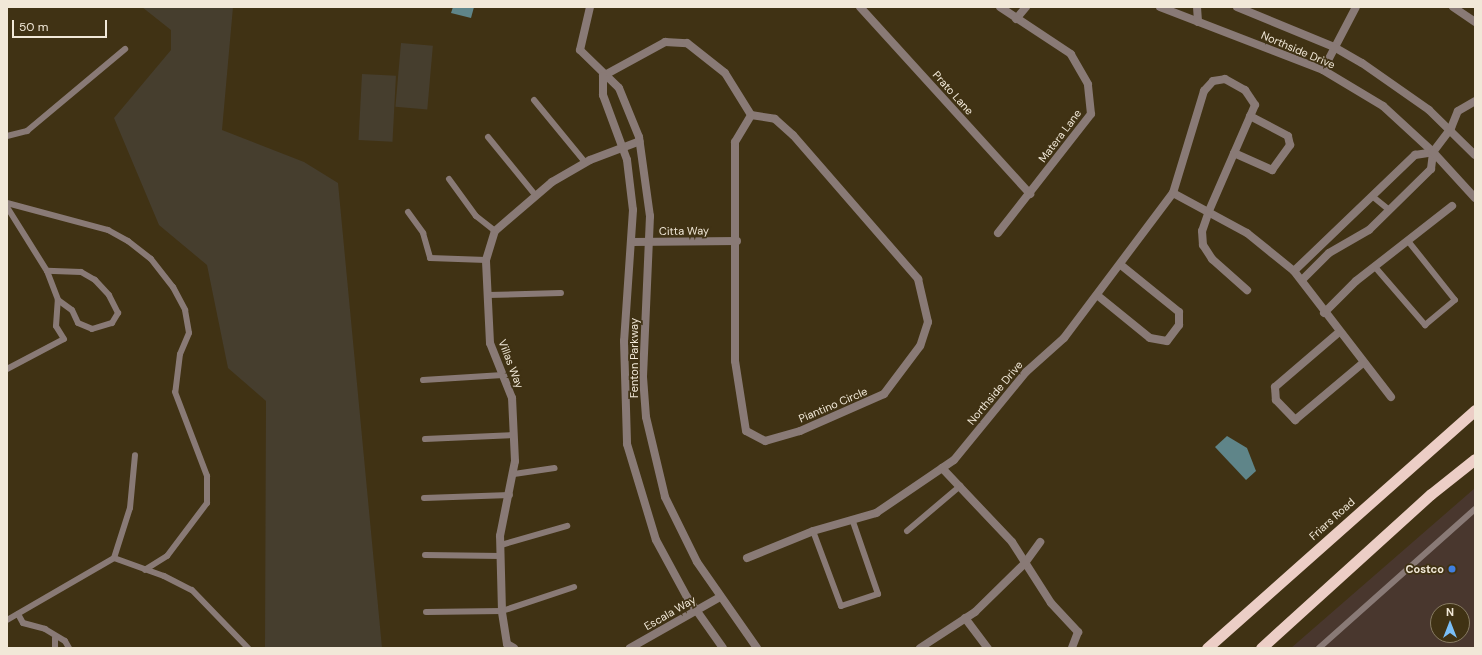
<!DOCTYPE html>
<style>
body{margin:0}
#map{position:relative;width:1482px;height:655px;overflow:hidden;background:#403214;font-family:"DM Sans",sans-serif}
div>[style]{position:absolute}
.commercial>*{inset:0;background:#49372e}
.green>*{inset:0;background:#463e2e;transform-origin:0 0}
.water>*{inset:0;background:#5f8589}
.service>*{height:6px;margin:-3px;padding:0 3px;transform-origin:3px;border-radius:3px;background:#897a76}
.minor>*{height:8px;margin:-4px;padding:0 4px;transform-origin:4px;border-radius:4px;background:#897a76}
.tertiary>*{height:8px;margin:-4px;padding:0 4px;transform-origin:4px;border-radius:4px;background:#897a76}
.trunk>*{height:11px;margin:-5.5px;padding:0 5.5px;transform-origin:5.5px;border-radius:5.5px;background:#eccec6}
.dots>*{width:11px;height:11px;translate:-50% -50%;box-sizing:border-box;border:2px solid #403214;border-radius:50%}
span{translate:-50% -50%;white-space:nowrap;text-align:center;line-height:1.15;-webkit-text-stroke:3.5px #403214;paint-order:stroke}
.street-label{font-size:11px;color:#f1e8d8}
.poi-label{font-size:11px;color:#f1e8d8;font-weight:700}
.right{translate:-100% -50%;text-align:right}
.frame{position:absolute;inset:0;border:8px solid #f1e8d8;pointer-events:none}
.north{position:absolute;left:1430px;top:603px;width:40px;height:40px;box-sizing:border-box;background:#403214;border:1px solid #877b62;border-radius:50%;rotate:0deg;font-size:11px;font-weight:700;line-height:16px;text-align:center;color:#f1e8d8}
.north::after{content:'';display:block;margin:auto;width:14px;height:18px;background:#7abff8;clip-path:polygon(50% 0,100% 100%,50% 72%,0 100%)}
.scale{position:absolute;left:12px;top:20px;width:95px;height:18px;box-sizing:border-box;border:2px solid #f1e8d8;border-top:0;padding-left:5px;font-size:12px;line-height:14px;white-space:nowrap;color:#f1e8d8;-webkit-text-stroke:3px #403214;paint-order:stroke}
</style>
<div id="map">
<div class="commercial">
<div style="clip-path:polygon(evenodd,1475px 488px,1475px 648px,1291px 648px,1475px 488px,1438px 611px,1462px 611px,1462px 635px,1438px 635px,1438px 611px)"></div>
</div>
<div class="green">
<div style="clip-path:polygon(142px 7px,233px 7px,222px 130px,304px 162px,338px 183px,382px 648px,265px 648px,266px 401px,228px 368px,207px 265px,159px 225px,114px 118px,171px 50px,171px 30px)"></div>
<div style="left:401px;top:43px;width:32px;height:64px;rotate:5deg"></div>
<div style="left:362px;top:74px;width:34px;height:66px;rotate:3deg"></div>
</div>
<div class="water">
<div style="clip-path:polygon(453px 7px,474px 7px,471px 18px,451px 13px)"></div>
<div style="clip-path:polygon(1227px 436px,1247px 448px,1256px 471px,1246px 480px,1215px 447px)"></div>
</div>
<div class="service">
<div style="left:534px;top:100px;width:80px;rotate:50.6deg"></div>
<div style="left:7px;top:136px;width:21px;rotate:-14deg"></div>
<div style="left:27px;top:131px;width:128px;rotate:-39.9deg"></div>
<div style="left:488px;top:137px;width:76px;rotate:50.9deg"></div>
<div style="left:449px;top:179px;width:46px;rotate:53.9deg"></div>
<div style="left:476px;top:216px;width:24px;rotate:38deg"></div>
<div style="left:1372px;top:196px;width:22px;rotate:39deg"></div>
<div style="left:7px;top:203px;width:105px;rotate:15deg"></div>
<div style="left:108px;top:230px;width:23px;rotate:29deg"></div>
<div style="left:128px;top:241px;width:29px;rotate:38deg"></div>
<div style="left:151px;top:259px;width:36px;rotate:52deg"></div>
<div style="left:173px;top:287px;width:26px;rotate:62deg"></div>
<div style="left:185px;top:310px;width:23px;rotate:80deg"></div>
<div style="left:189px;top:333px;width:23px;rotate:113deg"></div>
<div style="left:180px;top:354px;width:38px;rotate:97deg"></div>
<div style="left:175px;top:392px;width:90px;rotate:69.1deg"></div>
<div style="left:207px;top:476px;width:27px;rotate:90deg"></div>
<div style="left:207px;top:503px;width:66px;rotate:127deg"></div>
<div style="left:167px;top:556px;width:26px;rotate:148deg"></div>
<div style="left:7px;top:207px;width:75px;rotate:58deg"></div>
<div style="left:47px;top:271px;width:31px;rotate:69deg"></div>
<div style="left:58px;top:300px;width:17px;rotate:36deg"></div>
<div style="left:72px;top:310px;width:14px;rotate:65deg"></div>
<div style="left:78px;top:323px;width:15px;rotate:23deg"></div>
<div style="left:92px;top:329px;width:21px;rotate:-17deg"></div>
<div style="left:112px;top:323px;width:12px;rotate:-59deg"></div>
<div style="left:118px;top:313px;width:20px;rotate:-117deg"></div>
<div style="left:109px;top:295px;width:21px;rotate:-133deg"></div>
<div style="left:95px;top:280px;width:16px;rotate:-150deg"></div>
<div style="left:81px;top:272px;width:34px;rotate:-178deg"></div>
<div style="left:408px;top:212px;width:26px;rotate:54deg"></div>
<div style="left:423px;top:233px;width:26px;rotate:74deg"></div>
<div style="left:430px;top:258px;width:56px;rotate:2deg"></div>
<div style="left:1375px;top:267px;width:77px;rotate:49.2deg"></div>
<div style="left:1425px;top:325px;width:39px;rotate:-40deg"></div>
<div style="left:1455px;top:300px;width:75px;rotate:-128.5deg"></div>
<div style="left:488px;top:295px;width:73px;rotate:-1.6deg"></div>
<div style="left:7px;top:369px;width:64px;rotate:-27.8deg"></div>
<div style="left:64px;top:339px;width:15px;rotate:-122deg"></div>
<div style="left:56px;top:326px;width:26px;rotate:-86deg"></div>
<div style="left:423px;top:380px;width:80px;rotate:-3.6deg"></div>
<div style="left:425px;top:439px;width:88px;rotate:-2.6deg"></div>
<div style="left:514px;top:474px;width:41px;rotate:-8.3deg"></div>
<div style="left:424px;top:498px;width:86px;rotate:-2deg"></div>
<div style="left:813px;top:531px;width:80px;rotate:69.5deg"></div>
<div style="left:841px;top:606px;width:39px;rotate:-18deg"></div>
<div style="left:878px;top:594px;width:79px;rotate:-109.1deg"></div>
<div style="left:907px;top:531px;width:70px;rotate:-40.3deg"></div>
<div style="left:501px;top:545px;width:69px;rotate:-16.1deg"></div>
<div style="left:425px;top:555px;width:76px;rotate:0.8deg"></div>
<div style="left:114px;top:558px;width:52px;rotate:-72.3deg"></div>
<div style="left:130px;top:508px;width:53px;rotate:-84.6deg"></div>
<div style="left:426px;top:612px;width:76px;rotate:-0.8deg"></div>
<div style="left:502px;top:611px;width:76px;rotate:-18.4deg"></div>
<div style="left:18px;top:614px;width:10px;rotate:61deg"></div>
<div style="left:23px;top:623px;width:23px;rotate:15deg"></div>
<div style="left:45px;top:629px;width:23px;rotate:31deg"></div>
<div style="left:65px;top:641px;width:8px;rotate:60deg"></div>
<div style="left:7px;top:620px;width:124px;rotate:-30.1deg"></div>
<div style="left:114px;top:558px;width:53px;rotate:19.8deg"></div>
<div style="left:164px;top:576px;width:31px;rotate:27deg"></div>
<div style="left:192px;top:590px;width:81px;rotate:46deg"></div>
<div style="left:55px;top:648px;width:10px;rotate:-90deg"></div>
<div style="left:1319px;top:648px;width:209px;rotate:-41.7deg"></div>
</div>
<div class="minor">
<div style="left:860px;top:7px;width:253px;rotate:47.7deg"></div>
<div style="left:1453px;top:7px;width:27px;rotate:34deg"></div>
<div style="left:1016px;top:19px;width:16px;rotate:-50deg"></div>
<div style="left:580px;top:50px;width:44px;rotate:-76.9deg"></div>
<div style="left:1323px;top:70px;width:71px;rotate:-62.4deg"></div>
<div style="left:603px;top:76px;width:71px;rotate:-28.7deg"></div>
<div style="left:665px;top:42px;width:22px;rotate:3deg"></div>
<div style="left:687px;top:43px;width:48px;rotate:38.3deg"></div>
<div style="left:725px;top:73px;width:49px;rotate:58.2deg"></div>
<div style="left:751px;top:115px;width:24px;rotate:9deg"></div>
<div style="left:775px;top:119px;width:24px;rotate:42deg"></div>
<div style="left:793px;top:135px;width:191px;rotate:49deg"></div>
<div style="left:918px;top:279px;width:44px;rotate:76.9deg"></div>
<div style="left:928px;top:322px;width:25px;rotate:108deg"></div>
<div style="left:920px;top:346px;width:60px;rotate:126.9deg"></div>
<div style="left:884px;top:394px;width:92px;rotate:156.2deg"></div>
<div style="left:800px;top:431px;width:36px;rotate:164deg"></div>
<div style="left:765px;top:441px;width:21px;rotate:-152deg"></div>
<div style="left:746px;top:431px;width:71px;rotate:-98.9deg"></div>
<div style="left:735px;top:361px;width:219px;rotate:-90deg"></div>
<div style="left:735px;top:142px;width:31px;rotate:-59deg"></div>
<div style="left:1234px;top:153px;width:42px;rotate:24.1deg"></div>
<div style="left:1272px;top:170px;width:31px;rotate:-54deg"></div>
<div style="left:1290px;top:145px;width:9px;rotate:-103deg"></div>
<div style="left:1288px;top:136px;width:43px;rotate:-152.2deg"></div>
<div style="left:1173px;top:193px;width:84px;rotate:28.4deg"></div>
<div style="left:1247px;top:233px;width:60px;rotate:39deg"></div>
<div style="left:1294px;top:271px;width:159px;rotate:52.4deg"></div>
<div style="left:998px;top:233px;width:151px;rotate:-52deg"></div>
<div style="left:1091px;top:114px;width:30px;rotate:-96deg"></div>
<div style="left:1088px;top:84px;width:34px;rotate:-120deg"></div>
<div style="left:1071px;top:54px;width:85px;rotate:-146.5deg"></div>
<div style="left:632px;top:242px;width:105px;rotate:-0.5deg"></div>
<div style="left:1294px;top:271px;width:168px;rotate:-43.8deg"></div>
<div style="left:1415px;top:155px;width:18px;rotate:-9deg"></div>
<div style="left:1302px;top:280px;width:38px;rotate:-45deg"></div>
<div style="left:1329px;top:253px;width:46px;rotate:-29.9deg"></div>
<div style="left:1369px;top:230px;width:87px;rotate:-44.5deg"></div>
<div style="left:1431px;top:169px;width:17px;rotate:-83deg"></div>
<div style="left:1433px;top:152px;width:30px;rotate:-53deg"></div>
<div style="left:1451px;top:128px;width:18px;rotate:-68deg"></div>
<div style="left:1458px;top:111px;width:20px;rotate:-30deg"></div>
<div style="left:1097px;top:295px;width:68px;rotate:39.1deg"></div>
<div style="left:1150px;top:338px;width:17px;rotate:10deg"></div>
<div style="left:1167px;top:341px;width:20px;rotate:-53deg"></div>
<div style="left:1179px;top:325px;width:13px;rotate:-90deg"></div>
<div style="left:1179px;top:312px;width:75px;rotate:-141deg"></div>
<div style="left:1324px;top:313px;width:45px;rotate:-45deg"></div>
<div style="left:1356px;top:281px;width:122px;rotate:-38deg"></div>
<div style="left:1338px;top:333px;width:83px;rotate:139.4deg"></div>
<div style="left:1275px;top:387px;width:13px;rotate:86deg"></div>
<div style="left:1276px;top:400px;width:28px;rotate:46deg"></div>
<div style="left:1295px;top:420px;width:89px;rotate:-40deg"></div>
<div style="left:942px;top:468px;width:102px;rotate:46.6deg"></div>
<div style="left:1012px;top:542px;width:72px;rotate:57.4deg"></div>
<div style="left:1051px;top:603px;width:40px;rotate:47deg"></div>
<div style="left:1078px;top:632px;width:17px;rotate:111deg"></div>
<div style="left:747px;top:558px;width:71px;rotate:-22.2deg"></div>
<div style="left:813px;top:531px;width:66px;rotate:-15.9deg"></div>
<div style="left:876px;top:513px;width:94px;rotate:-34.2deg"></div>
<div style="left:954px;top:460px;width:114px;rotate:-50.7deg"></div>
<div style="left:1026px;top:372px;width:51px;rotate:-41.8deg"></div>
<div style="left:1064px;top:338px;width:181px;rotate:-53.1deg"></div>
<div style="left:1173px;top:193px;width:107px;rotate:-73.1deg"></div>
<div style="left:1204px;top:91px;width:13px;rotate:-48deg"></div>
<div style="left:1213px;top:81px;width:12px;rotate:-9deg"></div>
<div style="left:1225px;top:79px;width:23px;rotate:29deg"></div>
<div style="left:1245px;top:90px;width:18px;rotate:56deg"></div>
<div style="left:1255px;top:105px;width:116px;rotate:113.5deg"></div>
<div style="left:1209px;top:211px;width:21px;rotate:109deg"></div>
<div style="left:1202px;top:231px;width:14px;rotate:86deg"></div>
<div style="left:1203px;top:245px;width:17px;rotate:57deg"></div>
<div style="left:1212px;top:259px;width:47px;rotate:41.5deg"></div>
<div style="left:965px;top:618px;width:38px;rotate:53deg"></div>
<div style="left:514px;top:648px;width:8px;rotate:-150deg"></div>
<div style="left:507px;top:644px;width:33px;rotate:-99deg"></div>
<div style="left:502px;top:611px;width:75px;rotate:-91.5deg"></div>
<div style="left:500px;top:536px;width:76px;rotate:-78.7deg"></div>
<div style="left:515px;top:461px;width:63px;rotate:-92.7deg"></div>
<div style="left:512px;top:398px;width:59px;rotate:-111.8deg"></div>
<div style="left:490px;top:343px;width:83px;rotate:-92.8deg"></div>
<div style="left:486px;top:260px;width:30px;rotate:-73deg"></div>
<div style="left:495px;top:231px;width:75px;rotate:-40.7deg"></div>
<div style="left:552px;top:182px;width:44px;rotate:-30.1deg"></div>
<div style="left:590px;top:160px;width:53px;rotate:-20.8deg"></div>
<div style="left:630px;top:648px;width:103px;rotate:-29.5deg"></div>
<div style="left:920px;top:648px;width:66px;rotate:-33.2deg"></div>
<div style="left:975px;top:612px;width:70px;rotate:-44.4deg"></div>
<div style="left:1025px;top:563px;width:26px;rotate:-54deg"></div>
</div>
<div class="tertiary">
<div style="left:1160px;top:7px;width:175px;rotate:21.1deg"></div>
<div style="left:1323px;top:70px;width:70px;rotate:31deg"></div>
<div style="left:1383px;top:106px;width:68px;rotate:42.6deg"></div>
<div style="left:1433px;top:152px;width:62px;rotate:47.6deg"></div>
<div style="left:1197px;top:7px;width:15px;rotate:86deg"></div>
<div style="left:1237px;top:7px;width:105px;rotate:22.4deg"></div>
<div style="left:1334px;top:47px;width:32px;rotate:30deg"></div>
<div style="left:1362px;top:63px;width:82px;rotate:35deg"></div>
<div style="left:1429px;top:110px;width:64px;rotate:44.4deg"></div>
<div style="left:580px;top:50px;width:54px;rotate:44.3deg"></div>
<div style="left:619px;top:88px;width:53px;rotate:67.8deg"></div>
<div style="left:639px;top:137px;width:80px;rotate:82.1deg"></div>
<div style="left:650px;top:216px;width:161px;rotate:92.5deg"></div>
<div style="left:643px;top:377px;width:40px;rotate:85.7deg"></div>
<div style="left:646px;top:417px;width:82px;rotate:76.6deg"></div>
<div style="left:665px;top:497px;width:72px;rotate:63.8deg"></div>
<div style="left:697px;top:562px;width:105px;rotate:55.1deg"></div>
<div style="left:603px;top:76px;width:19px;rotate:90deg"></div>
<div style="left:603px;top:95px;width:69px;rotate:69.7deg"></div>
<div style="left:627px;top:160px;width:50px;rotate:83.2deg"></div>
<div style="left:633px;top:210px;width:131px;rotate:93.9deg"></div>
<div style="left:624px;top:341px;width:103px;rotate:88.3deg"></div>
<div style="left:627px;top:444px;width:100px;rotate:73.2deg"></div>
<div style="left:656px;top:540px;width:65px;rotate:61.5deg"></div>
<div style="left:687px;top:597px;width:62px;rotate:54.8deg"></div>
</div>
<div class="trunk">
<div style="left:1207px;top:648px;width:358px;rotate:-41.6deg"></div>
<div style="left:1261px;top:648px;width:229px;rotate:-42.2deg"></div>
<div style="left:1431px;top:494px;width:56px;rotate:-38.5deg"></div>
</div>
<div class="dots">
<div style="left:1452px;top:569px;background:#3f7fe0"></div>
</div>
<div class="street-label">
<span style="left:1298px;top:50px;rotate:23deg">Northside Drive</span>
<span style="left:953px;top:93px;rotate:48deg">Prato Lane</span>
<span style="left:1060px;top:136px;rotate:-53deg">Matera Lane</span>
<span style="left:684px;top:231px;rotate:-1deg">Citta Way</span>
<span style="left:634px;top:358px;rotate:-90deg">Fenton Parkway</span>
<span style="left:511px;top:364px;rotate:69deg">Villas Way</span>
<span style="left:995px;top:393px;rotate:-50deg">Northside Drive</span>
<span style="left:833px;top:405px;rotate:-23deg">Piantino Circle</span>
<span style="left:1332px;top:519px;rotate:-42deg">Friars Road</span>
<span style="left:670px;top:613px;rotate:-30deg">Escala Way</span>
</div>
<div class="poi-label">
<span class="right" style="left:1444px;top:569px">Costco</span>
</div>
<div class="frame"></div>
<div class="north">N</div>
<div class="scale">50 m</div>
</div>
